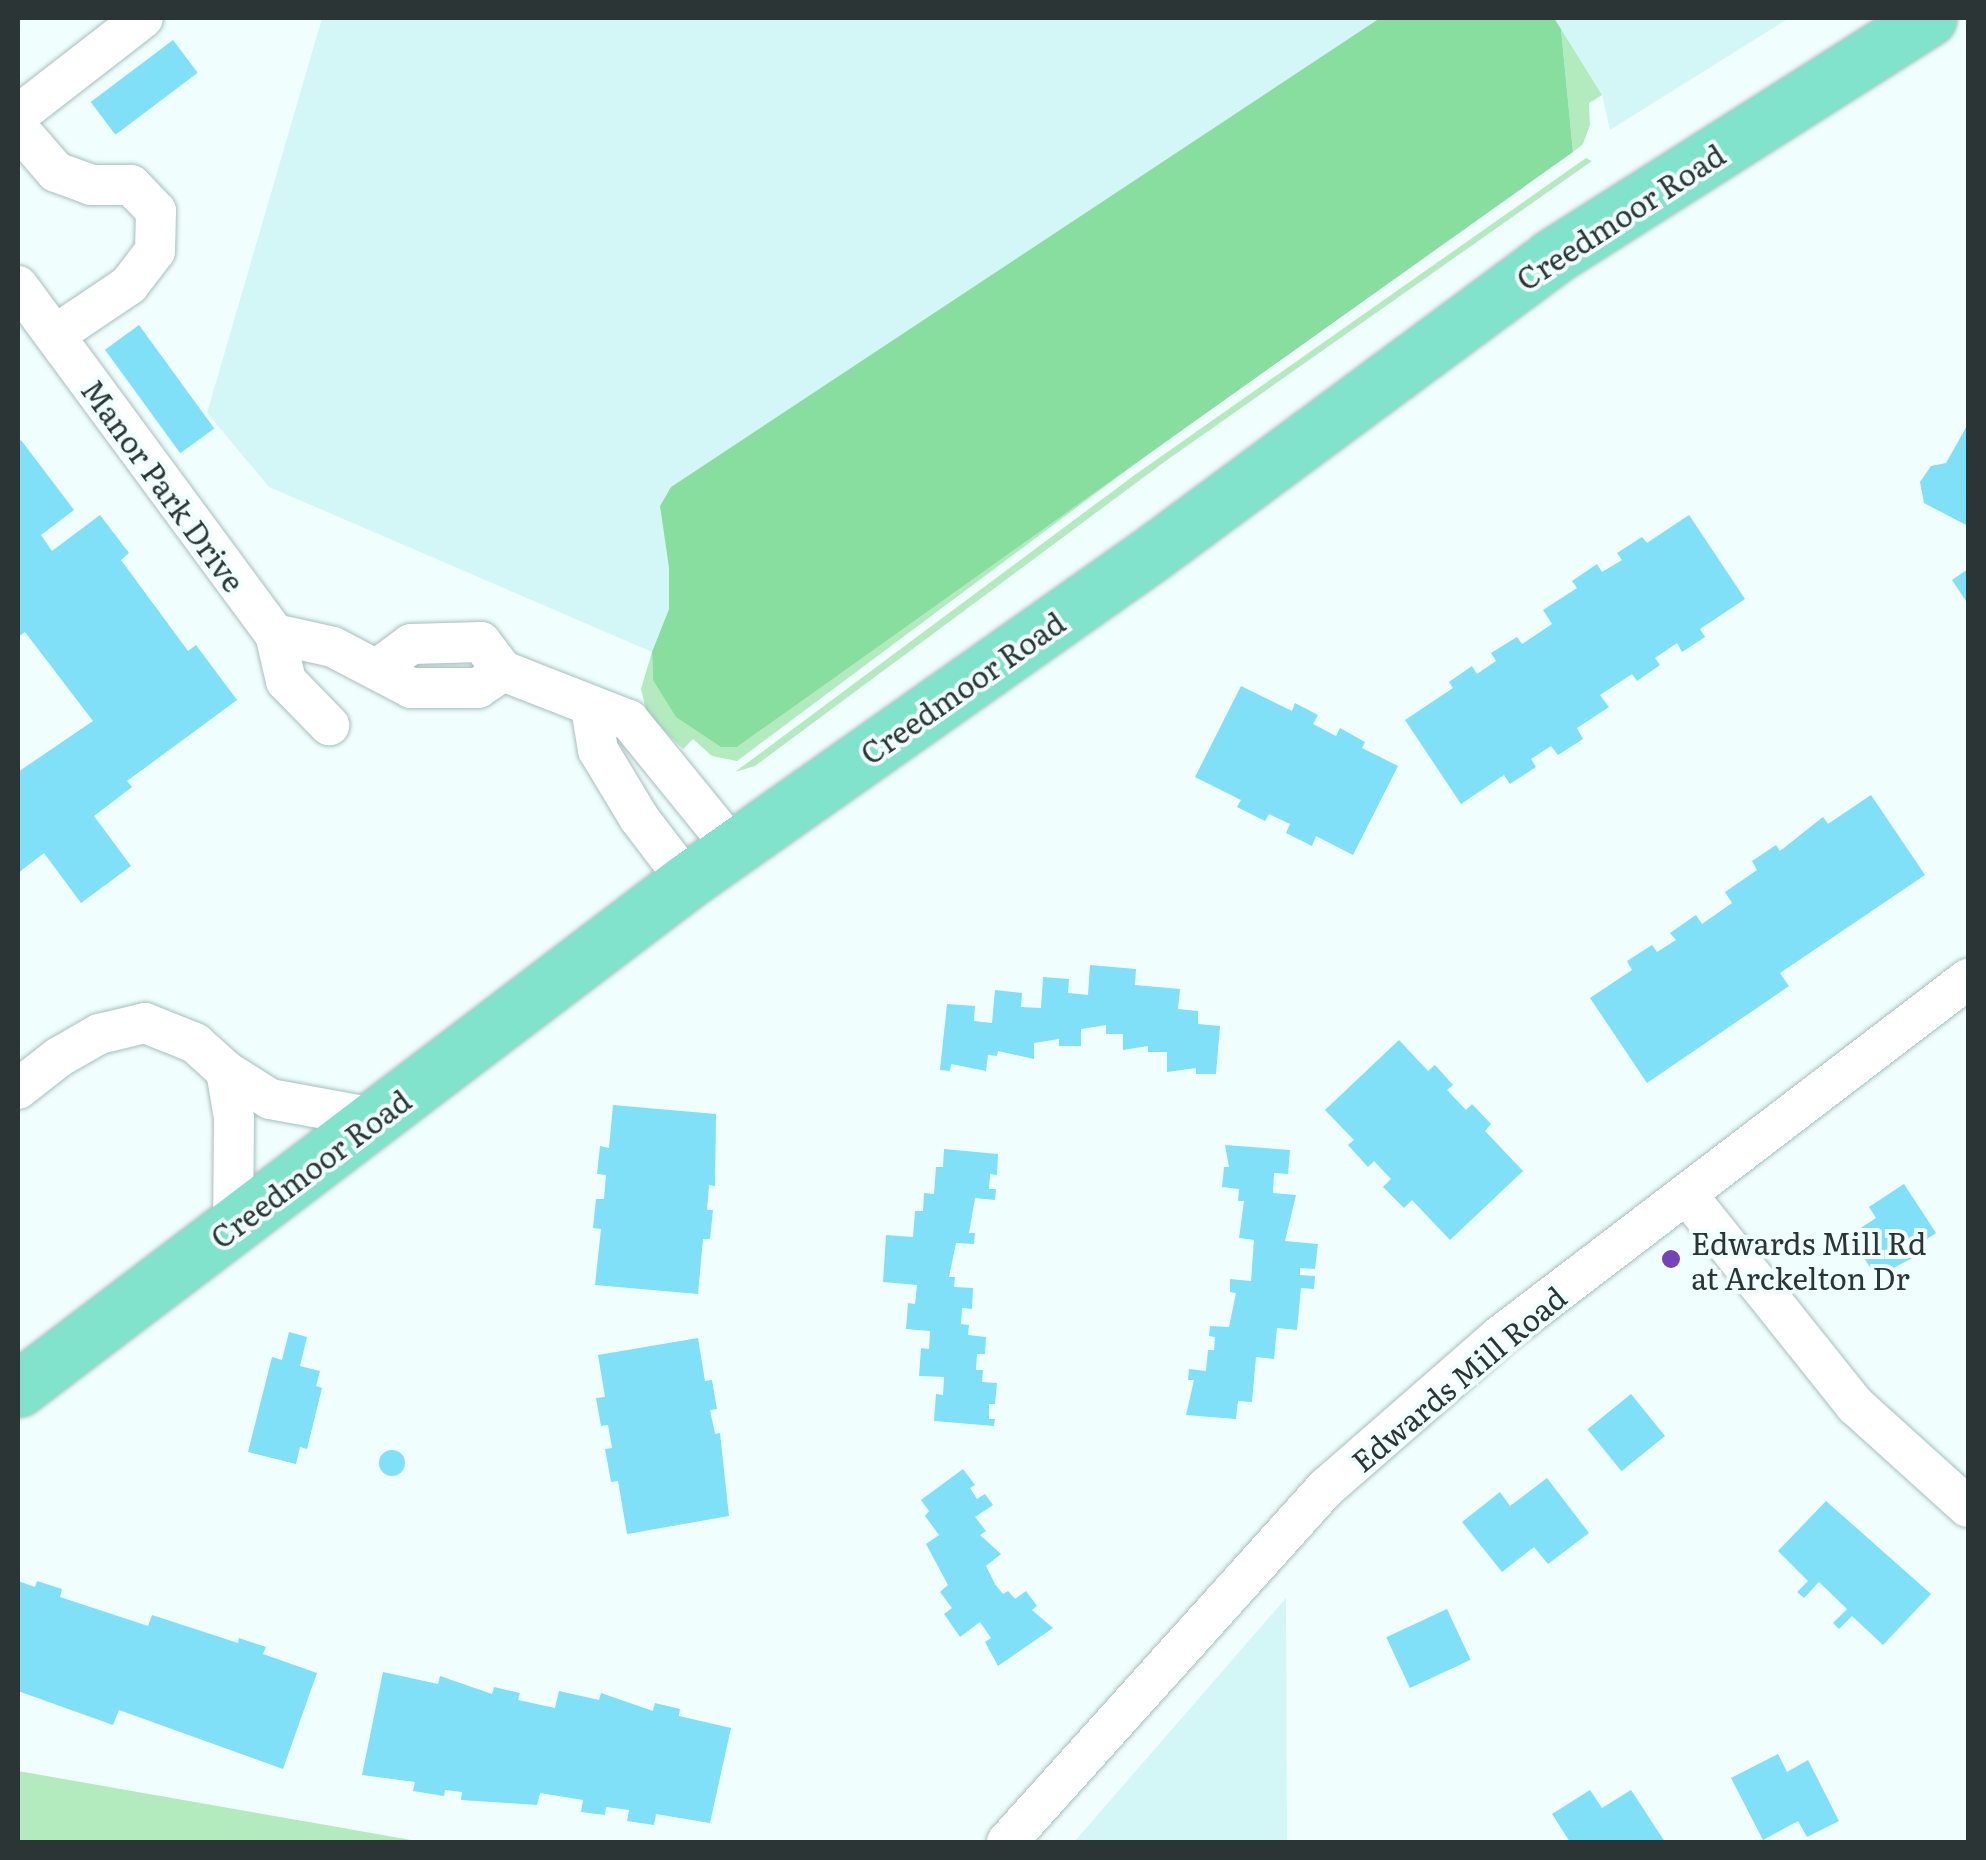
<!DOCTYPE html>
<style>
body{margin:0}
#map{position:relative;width:1986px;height:1860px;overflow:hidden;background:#f0fffe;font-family:Literata,serif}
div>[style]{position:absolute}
.built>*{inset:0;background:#d3f7f6}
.green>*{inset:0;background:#b3ebbf}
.forest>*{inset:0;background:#88de9e}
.building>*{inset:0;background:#7fe0f8;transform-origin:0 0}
.round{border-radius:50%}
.roads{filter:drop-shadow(0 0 2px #a6bfbe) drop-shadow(0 0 2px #a6bfbe)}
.minor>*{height:40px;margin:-20px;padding:0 20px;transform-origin:20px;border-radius:20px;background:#fff}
.primary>*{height:55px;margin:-27.5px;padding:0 27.5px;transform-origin:27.5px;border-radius:27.5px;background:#82e3cd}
.dots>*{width:28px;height:28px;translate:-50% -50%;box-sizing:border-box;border:5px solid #f0fffe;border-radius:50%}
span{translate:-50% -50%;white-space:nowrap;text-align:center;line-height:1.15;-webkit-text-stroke:8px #f0fffe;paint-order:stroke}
.street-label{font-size:30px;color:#2b3535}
.poi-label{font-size:30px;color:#2b3535}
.left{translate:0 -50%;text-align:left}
.frame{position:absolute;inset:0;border:20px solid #2b3535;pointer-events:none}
</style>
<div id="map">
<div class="built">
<div style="clip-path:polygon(322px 18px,1380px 18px,671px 487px,660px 506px,669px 568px,669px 609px,652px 652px,269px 487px,207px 413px)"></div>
<div style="clip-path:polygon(1554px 18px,1789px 18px,1610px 130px,1602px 95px)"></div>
<div style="clip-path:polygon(1286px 1598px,1287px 1842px,1074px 1842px)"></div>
</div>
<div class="green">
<div style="clip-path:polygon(1561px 29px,1602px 95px,1589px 103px,1590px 125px,1583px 144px,1573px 152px)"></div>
<div style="clip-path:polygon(1586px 158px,1592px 161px,1167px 460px,755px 766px,735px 772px,1136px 474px)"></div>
<div style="clip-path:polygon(1206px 411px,737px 761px,712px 756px,693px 739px,683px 749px,647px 714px,641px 689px,652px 652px,653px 680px,737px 747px)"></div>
<div style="clip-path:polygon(18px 1771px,326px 1825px,422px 1842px,18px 1842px)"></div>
</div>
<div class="forest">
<div style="clip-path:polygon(1380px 18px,1554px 18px,1561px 29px,1573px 152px,737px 747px,721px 747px,676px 717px,653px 680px,652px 652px,669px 609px,669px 568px,660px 506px,671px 487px)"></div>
</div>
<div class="building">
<div style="left:173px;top:40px;width:41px;height:103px;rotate:53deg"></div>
<div style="left:139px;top:325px;width:128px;height:42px;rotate:54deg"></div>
<div style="clip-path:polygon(1968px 424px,1968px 526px,1924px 503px,1920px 482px,1931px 466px,1946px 463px)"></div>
<div style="clip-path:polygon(21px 440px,74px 510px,41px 535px,52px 551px,100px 515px,129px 553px,121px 560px,188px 651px,196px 645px,237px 700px,127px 781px,132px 787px,94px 816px,131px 866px,81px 903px,44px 853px,18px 873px,18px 772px,93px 721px,25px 632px,18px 637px,18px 442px)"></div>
<div style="clip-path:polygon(1689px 515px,1745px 599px,1700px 629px,1705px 637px,1682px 652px,1677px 643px,1655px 658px,1660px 665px,1637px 681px,1632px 674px,1600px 695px,1609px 707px,1577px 728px,1583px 739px,1558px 755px,1551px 746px,1531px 759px,1536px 767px,1510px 784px,1504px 775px,1461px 804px,1405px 720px,1453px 688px,1449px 682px,1472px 666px,1477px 674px,1496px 661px,1491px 653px,1517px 637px,1522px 644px,1552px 624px,1543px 610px,1577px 588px,1572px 581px,1597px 564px,1602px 572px,1622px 560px,1617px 553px,1642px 537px,1647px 543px)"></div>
<div style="clip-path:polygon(1968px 569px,1968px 604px,1952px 580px)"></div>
<div style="clip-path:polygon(1241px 686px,1292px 711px,1295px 703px,1318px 715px,1313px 724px,1336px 736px,1340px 728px,1365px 742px,1362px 748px,1398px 766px,1353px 855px,1316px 836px,1312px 846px,1286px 833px,1290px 824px,1269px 814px,1265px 821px,1237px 807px,1241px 800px,1195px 777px)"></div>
<div style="clip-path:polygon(1871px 795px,1925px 875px,1780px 973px,1789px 986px,1647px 1083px,1590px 998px,1632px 970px,1627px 961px,1652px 945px,1657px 952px,1676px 940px,1670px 933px,1696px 915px,1702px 924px,1732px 903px,1725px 892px,1757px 870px,1752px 861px,1776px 845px,1780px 851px,1823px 817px,1828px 824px)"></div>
<div style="clip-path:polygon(1090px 965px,1136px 969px,1135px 985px,1180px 989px,1178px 1009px,1198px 1011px,1198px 1024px,1220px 1026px,1216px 1074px,1196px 1074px,1196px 1068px,1167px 1072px,1167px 1052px,1148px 1052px,1148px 1046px,1123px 1050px,1123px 1034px,1106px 1034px,1106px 1025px,1081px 1029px,1081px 1046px,1059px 1046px,1059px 1039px,1034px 1043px,1034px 1059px,998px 1051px,997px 1056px,988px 1055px,986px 1071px,951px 1064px,950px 1071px,940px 1070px,947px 1004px,975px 1006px,974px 1021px,992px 1023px,995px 990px,1022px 993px,1021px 1007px,1041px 1008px,1043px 977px,1069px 979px,1068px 993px,1088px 995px)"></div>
<div style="clip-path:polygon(1399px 1040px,1428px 1071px,1435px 1065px,1453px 1085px,1447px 1090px,1466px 1110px,1472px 1104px,1491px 1124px,1485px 1131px,1523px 1171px,1450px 1240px,1412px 1200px,1404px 1208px,1383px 1187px,1391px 1179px,1374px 1161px,1368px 1167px,1348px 1145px,1354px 1140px,1325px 1110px)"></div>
<div style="clip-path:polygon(613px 1105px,716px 1114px,715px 1186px,709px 1185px,707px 1210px,713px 1210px,710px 1239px,703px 1239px,698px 1294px,595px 1285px,601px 1229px,593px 1228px,596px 1199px,604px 1199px,606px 1175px,597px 1174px,600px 1146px,609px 1148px)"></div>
<div style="clip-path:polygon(1225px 1145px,1290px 1150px,1288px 1174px,1274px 1173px,1273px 1193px,1296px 1195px,1285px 1241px,1318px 1244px,1315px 1269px,1300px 1268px,1300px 1275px,1315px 1276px,1314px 1289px,1301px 1288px,1297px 1330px,1277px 1328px,1274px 1359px,1256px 1357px,1252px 1402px,1238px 1401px,1236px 1419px,1186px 1415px,1194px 1380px,1188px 1380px,1189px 1369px,1206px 1371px,1208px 1350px,1214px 1350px,1215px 1337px,1209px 1336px,1210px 1326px,1229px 1327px,1236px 1293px,1230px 1292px,1230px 1279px,1251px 1281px,1254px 1240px,1239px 1238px,1244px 1201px,1238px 1201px,1239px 1189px,1222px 1187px,1224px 1167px,1229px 1167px)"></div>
<div style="clip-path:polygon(944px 1149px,998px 1154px,997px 1175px,990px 1174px,989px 1189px,996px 1189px,995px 1200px,975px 1198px,969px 1233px,975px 1233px,974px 1244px,956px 1243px,949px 1277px,955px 1277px,954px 1287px,973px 1288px,972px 1309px,962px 1308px,961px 1324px,969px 1325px,968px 1335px,986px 1337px,985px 1354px,977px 1354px,976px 1370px,983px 1370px,982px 1382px,997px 1383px,995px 1404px,989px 1404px,989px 1419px,995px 1419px,994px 1426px,934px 1421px,936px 1394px,943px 1395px,944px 1377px,919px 1376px,921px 1348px,929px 1349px,930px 1331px,906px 1329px,908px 1303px,915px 1304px,917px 1285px,883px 1282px,886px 1235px,913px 1237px,915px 1211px,923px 1211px,924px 1193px,934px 1194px,936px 1167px,943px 1167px)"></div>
<div style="clip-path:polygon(1904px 1184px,1936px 1233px,1915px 1247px,1920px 1254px,1876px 1277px,1850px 1235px,1876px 1218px,1869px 1207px)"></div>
<div style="clip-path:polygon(289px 1332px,307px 1337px,300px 1366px,320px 1371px,316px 1386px,322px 1388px,307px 1449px,300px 1447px,296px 1464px,248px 1452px,272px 1357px,282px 1360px)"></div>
<div style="clip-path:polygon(698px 1338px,705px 1381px,712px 1380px,717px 1409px,710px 1410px,715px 1434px,720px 1433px,729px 1516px,627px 1534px,618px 1481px,611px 1482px,605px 1449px,612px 1448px,608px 1425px,601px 1426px,596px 1398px,605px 1397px,598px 1355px)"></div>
<div style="left:1631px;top:1394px;width:54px;height:56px;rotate:51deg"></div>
<div class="round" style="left:379px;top:1450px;width:26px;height:26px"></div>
<div style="clip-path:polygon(963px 1469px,975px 1485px,970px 1488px,977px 1499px,985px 1494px,993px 1505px,975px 1517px,986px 1531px,980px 1535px,1001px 1554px,986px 1566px,995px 1584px,1003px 1594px,1008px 1591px,1015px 1599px,1026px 1591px,1037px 1606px,1032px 1610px,1053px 1628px,998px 1666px,985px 1642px,991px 1638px,980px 1622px,960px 1637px,944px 1614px,952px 1608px,940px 1592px,948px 1585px,926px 1544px,939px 1535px,925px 1516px,929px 1511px,921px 1500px)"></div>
<div style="clip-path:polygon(1547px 1478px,1589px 1533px,1548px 1564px,1534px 1547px,1502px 1572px,1462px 1522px,1500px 1492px,1510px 1506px)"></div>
<div style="clip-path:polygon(1826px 1501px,1931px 1594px,1883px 1645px,1852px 1616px,1839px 1629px,1833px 1623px,1847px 1609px,1819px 1582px,1804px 1598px,1797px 1592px,1808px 1581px,1778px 1551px)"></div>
<div style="clip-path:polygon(18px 1581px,35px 1587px,37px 1581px,62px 1589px,60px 1597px,148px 1626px,152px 1615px,238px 1643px,239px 1638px,266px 1647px,263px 1654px,317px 1673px,283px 1769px,119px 1710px,113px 1725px,18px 1691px)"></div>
<div style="left:1447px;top:1609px;width:56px;height:67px;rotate:65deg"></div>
<div style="clip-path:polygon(383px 1672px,438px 1684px,440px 1676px,492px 1694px,494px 1687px,520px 1693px,518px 1700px,555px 1708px,559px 1691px,599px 1700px,601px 1693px,653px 1711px,655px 1703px,680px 1709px,679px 1716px,731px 1728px,710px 1823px,656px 1814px,654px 1825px,627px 1821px,629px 1810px,606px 1807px,605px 1815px,581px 1812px,583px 1800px,540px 1793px,537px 1805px,461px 1800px,462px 1792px,445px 1790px,444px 1796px,413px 1791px,415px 1782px,362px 1775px)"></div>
<div style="clip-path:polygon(1778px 1754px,1787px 1772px,1808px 1760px,1839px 1821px,1807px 1837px,1798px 1821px,1763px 1840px,1731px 1778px)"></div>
<div style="clip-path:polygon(1590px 1790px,1602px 1808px,1631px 1790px,1665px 1842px,1570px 1842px,1552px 1814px)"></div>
</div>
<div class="roads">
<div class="minor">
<div style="left:18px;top:115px;width:158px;rotate:-37.8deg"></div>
<div style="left:18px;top:128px;width:58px;rotate:49.2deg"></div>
<div style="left:56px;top:172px;width:37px;rotate:20deg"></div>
<div style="left:91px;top:185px;width:40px"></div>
<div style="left:131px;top:185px;width:36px;rotate:46deg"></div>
<div style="left:156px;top:211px;width:40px;rotate:91.4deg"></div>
<div style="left:155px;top:251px;width:43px;rotate:127.4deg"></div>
<div style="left:129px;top:285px;width:89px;rotate:146deg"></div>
<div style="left:18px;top:286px;width:433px;rotate:53.6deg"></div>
<div style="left:275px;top:634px;width:48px;rotate:76.8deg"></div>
<div style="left:286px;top:681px;width:62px;rotate:45.7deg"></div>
<div style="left:275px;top:634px;width:59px;rotate:12.6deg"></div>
<div style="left:333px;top:647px;width:88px;rotate:27.7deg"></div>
<div style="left:411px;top:688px;width:67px"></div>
<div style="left:478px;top:688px;width:30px;rotate:-34deg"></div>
<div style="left:377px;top:669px;width:42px;rotate:-36.3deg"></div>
<div style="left:411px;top:644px;width:70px;rotate:-1.6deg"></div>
<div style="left:481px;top:642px;width:36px;rotate:53deg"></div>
<div style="left:503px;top:671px;width:135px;rotate:21.3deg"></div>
<div style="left:629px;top:720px;width:166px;rotate:50.9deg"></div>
<div style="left:591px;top:708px;width:43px;rotate:80.5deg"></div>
<div style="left:598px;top:750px;width:79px;rotate:58.9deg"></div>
<div style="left:639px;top:818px;width:79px;rotate:52.7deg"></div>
<div style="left:226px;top:1071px;width:48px;rotate:80.3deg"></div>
<div style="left:234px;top:1118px;width:108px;rotate:90.5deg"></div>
<div style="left:18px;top:1089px;width:52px;rotate:-38deg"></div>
<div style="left:59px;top:1057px;width:46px;rotate:-29.9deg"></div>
<div style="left:99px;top:1034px;width:47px;rotate:-13.4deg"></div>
<div style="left:145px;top:1023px;width:54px;rotate:21.8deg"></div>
<div style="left:195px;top:1043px;width:42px;rotate:42.1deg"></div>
<div style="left:226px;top:1071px;width:52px;rotate:32.5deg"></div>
<div style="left:270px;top:1099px;width:107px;rotate:10.3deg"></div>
<div style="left:1688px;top:1196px;width:268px;rotate:51.4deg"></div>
<div style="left:1855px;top:1405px;width:152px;rotate:42.1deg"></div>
<div style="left:1007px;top:1842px;width:478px;rotate:-48deg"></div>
<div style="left:1327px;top:1487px;width:230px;rotate:-41.1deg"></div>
<div style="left:1500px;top:1336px;width:589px;rotate:-37.34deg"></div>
</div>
<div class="primary">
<div style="left:18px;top:1389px;width:840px;rotate:-37.21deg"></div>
<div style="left:687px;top:881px;width:571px;rotate:-35.16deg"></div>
<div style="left:1154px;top:552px;width:495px;rotate:-36.5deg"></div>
<div style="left:1552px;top:257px;width:446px;rotate:-32.4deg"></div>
</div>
</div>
<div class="dots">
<div style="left:1671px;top:1259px;background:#7741b8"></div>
</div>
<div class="street-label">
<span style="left:1620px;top:216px;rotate:-33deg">Creedmoor Road</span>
<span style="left:164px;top:485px;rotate:54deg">Manor Park Drive</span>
<span style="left:962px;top:687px;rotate:-35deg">Creedmoor Road</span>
<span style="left:310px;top:1168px;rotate:-37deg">Creedmoor Road</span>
<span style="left:1458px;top:1378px;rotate:-40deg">Edwards Mill Road</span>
</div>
<div class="poi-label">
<span class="left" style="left:1691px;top:1259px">Edwards Mill Rd<br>at Arckelton Dr</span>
</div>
<div class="frame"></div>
</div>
